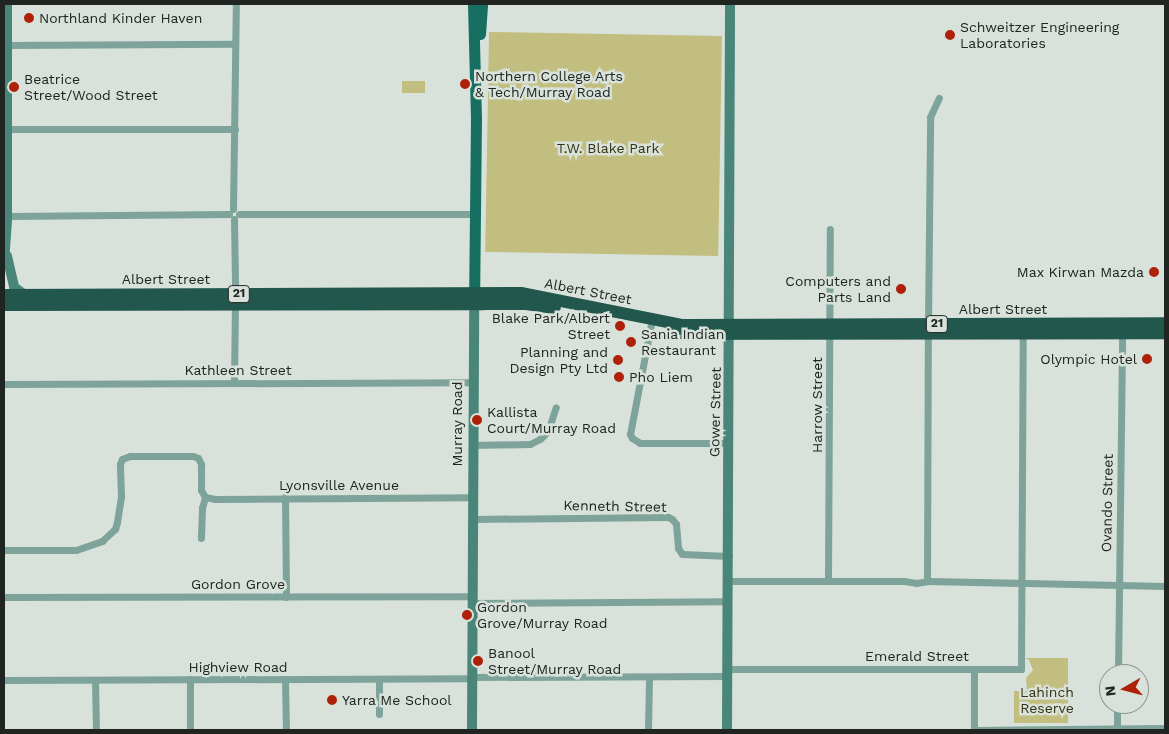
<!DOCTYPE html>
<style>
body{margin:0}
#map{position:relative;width:1169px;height:734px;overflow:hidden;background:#d8e2db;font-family:"Work Sans",sans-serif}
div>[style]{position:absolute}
.green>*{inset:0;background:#c2be7f;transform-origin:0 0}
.street>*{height:7px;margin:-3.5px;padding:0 3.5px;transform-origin:3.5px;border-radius:3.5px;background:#7da39a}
.secondary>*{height:10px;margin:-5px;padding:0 5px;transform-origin:5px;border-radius:5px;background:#498579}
.primary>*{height:11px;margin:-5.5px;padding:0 5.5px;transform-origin:5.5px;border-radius:5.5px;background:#176f61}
.highway>*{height:12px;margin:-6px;padding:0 6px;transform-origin:6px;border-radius:6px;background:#22574d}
.dots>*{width:14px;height:14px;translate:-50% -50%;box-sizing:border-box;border:2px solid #d8e2db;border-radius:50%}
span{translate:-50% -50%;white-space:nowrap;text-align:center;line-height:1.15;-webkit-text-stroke:5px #d8e2db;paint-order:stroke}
.shield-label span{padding:1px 4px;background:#d8e2db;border:1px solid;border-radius:4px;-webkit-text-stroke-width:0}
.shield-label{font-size:12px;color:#212522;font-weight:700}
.poi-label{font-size:14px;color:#212522}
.left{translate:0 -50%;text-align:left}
.right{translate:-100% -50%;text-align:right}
.park-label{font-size:14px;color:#353311}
.street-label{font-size:14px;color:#212522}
.frame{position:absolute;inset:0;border:5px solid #212522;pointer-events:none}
.north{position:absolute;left:1099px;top:664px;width:50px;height:50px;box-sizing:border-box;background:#d8e2db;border:1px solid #8f9691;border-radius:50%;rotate:262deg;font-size:14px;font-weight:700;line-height:20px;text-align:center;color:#212522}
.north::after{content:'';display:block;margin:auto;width:18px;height:22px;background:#ae2108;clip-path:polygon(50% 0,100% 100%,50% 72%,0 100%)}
</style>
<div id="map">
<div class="green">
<div style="left:722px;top:36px;width:220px;height:233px;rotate:91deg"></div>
<div style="left:402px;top:81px;width:23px;height:12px"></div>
<div style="clip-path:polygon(1025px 658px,1068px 658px,1068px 723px,1014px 723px,1014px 691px,1027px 691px,1026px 678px,1033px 670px,1029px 660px)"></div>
</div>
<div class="street">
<div style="left:7px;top:45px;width:228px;rotate:-0.3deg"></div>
<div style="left:7px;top:129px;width:228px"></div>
<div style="left:233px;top:209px;width:205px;rotate:-89.2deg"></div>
<div style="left:239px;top:214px;width:236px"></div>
<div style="left:7px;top:216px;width:222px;rotate:-0.5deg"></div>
<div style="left:234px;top:219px;width:65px;rotate:89.1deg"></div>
<div style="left:235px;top:284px;width:10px;rotate:79deg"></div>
<div style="left:652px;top:319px;width:117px;rotate:100.8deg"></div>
<div style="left:630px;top:434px;width:4px;rotate:63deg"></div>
<div style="left:632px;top:438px;width:9px;rotate:32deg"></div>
<div style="left:640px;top:443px;width:88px"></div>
<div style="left:928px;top:324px;width:207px;rotate:-89.4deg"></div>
<div style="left:930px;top:117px;width:21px;rotate:-65deg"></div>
<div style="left:234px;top:383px;width:79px;rotate:-89.3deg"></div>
<div style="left:4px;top:384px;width:468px;rotate:-0.2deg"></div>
<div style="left:472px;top:445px;width:58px;rotate:-1deg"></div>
<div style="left:530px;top:444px;width:11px;rotate:-27deg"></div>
<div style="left:540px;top:439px;width:11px;rotate:-45deg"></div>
<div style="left:548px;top:431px;width:25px;rotate:-72deg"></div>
<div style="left:205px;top:497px;width:10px;rotate:11deg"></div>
<div style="left:215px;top:499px;width:257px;rotate:-0.4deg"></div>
<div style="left:285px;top:497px;width:100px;rotate:89.4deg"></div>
<div style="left:472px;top:519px;width:196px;rotate:-0.6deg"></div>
<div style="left:668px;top:517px;width:4px;rotate:27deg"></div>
<div style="left:672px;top:519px;width:6px;rotate:51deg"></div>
<div style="left:676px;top:524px;width:24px;rotate:85deg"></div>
<div style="left:678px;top:548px;width:7px;rotate:56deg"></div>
<div style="left:682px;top:554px;width:47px;rotate:2.4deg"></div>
<div style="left:4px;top:550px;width:72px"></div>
<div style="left:76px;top:550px;width:28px;rotate:-19deg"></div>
<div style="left:102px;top:541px;width:18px;rotate:-43deg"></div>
<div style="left:115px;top:529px;width:7px;rotate:-74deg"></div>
<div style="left:117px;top:522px;width:26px;rotate:-81deg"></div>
<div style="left:121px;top:496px;width:32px;rotate:-92deg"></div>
<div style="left:120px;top:464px;width:5px;rotate:-68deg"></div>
<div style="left:122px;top:459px;width:9px;rotate:-21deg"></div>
<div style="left:130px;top:456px;width:63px"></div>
<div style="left:193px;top:456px;width:5px;rotate:22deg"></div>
<div style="left:198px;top:458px;width:7px;rotate:63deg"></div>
<div style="left:201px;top:464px;width:26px;rotate:90deg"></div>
<div style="left:201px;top:490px;width:8px;rotate:60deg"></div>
<div style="left:205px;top:497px;width:11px;rotate:105deg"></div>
<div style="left:202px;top:508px;width:30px;rotate:92deg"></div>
<div style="left:728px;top:581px;width:176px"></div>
<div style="left:904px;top:581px;width:12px;rotate:9deg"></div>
<div style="left:916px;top:583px;width:12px;rotate:-9deg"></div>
<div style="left:928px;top:581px;width:237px;rotate:1.2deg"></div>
<div style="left:828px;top:581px;width:352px;rotate:-89.7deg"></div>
<div style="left:927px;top:581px;width:248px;rotate:-89.8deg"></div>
<div style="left:4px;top:597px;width:468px;rotate:-0.1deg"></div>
<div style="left:472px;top:603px;width:256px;rotate:-0.4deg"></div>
<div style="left:728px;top:669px;width:293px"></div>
<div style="left:1021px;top:669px;width:338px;rotate:-89.7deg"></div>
<div style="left:974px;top:669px;width:61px;rotate:90deg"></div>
<div style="left:1118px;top:674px;width:341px;rotate:-89.3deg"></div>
<div style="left:472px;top:677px;width:256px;rotate:-0.2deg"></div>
<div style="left:190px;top:679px;width:51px;rotate:90deg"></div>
<div style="left:285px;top:679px;width:51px;rotate:88.9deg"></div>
<div style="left:4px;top:680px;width:468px;rotate:-0.2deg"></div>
<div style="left:95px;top:680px;width:50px;rotate:88.9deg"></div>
<div style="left:379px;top:714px;width:35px;rotate:-90deg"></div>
<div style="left:1117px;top:728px;width:24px;rotate:-90deg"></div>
<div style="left:648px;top:730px;width:53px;rotate:-88.9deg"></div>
<div style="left:974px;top:730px;width:191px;rotate:-0.6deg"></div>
</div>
<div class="secondary">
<div style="left:7px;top:256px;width:32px;rotate:77deg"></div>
<div style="left:14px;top:287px;width:14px;rotate:36deg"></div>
<div style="left:4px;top:263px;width:43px;rotate:-86deg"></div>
<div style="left:7px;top:220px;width:216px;rotate:-90deg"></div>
<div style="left:472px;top:730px;width:427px;rotate:-89.7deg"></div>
<div style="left:727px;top:730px;width:726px;rotate:-89.76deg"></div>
</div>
<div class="primary">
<div style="left:473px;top:4px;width:114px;rotate:88.5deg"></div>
<div style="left:476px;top:118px;width:184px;rotate:90.6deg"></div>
<div style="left:480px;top:34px;width:30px;rotate:-86deg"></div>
</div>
<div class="highway">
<div style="left:4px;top:295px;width:517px;rotate:-0.22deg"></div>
<div style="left:521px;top:293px;width:165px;rotate:11.2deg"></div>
<div style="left:683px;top:325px;width:482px;rotate:-0.2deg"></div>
<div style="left:4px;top:305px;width:480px;rotate:-0.1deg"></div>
<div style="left:484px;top:304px;width:42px"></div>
<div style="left:526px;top:304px;width:29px;rotate:8deg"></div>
<div style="left:671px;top:331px;width:16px;rotate:11deg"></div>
<div style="left:687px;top:334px;width:478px;rotate:-0.1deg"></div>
</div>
<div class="dots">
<div style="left:29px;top:18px;background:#ae2108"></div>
<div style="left:950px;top:35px;background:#ae2108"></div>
<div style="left:465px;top:84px;background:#ae2108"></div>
<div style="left:14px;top:87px;background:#ae2108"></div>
<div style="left:1154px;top:272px;background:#ae2108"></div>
<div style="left:901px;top:289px;background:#ae2108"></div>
<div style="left:620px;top:326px;background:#ae2108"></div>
<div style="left:631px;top:342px;background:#ae2108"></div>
<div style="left:1147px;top:359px;background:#ae2108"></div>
<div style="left:618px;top:360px;background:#ae2108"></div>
<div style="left:619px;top:377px;background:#ae2108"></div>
<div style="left:477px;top:420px;background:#ae2108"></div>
<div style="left:467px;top:615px;background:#ae2108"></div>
<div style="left:478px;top:661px;background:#ae2108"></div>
<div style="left:332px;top:700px;background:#ae2108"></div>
</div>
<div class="shield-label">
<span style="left:239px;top:294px">21</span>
<span style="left:937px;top:324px">21</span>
</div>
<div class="poi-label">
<span class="left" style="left:39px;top:18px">Northland Kinder Haven</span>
<span class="left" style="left:960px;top:35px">Schweitzer Engineering<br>Laboratories</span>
<span class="left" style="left:475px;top:84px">Northern College Arts<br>&amp; Tech/Murray Road</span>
<span class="left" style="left:24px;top:87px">Beatrice<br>Street/Wood Street</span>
<span class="right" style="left:1144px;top:272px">Max Kirwan Mazda</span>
<span class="right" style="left:891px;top:289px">Computers and<br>Parts Land</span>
<span class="right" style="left:610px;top:326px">Blake Park/Albert<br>Street</span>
<span class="left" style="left:641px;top:342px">Sania Indian<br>Restaurant</span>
<span class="right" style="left:608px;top:360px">Planning and<br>Design Pty Ltd</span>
<span class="right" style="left:1137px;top:359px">Olympic Hotel</span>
<span class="left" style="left:629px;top:377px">Pho Liem</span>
<span class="left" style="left:487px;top:420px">Kallista<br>Court/Murray Road</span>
<span class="left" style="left:477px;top:615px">Gordon<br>Grove/Murray Road</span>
<span class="left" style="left:488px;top:661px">Banool<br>Street/Murray Road</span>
<span class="left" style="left:342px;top:700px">Yarra Me School</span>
</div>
<div class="park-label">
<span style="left:608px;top:148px">T.W. Blake Park</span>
<span style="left:1047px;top:700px">Lahinch<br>Reserve</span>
</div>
<div class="street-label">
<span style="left:166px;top:279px">Albert Street</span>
<span style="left:588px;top:291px;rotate:11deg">Albert Street</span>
<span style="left:1003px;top:309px">Albert Street</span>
<span style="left:238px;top:370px">Kathleen Street</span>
<span style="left:817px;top:405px;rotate:-90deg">Harrow Street</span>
<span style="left:715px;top:412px;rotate:-89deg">Gower Street</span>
<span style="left:457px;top:424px;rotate:-90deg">Murray Road</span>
<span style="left:339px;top:485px">Lyonsville Avenue</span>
<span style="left:1107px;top:503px;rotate:-89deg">Ovando Street</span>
<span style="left:615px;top:506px;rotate:1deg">Kenneth Street</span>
<span style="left:238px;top:584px">Gordon Grove</span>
<span style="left:917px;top:656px">Emerald Street</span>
<span style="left:238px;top:667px">Highview Road</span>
</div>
<div class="frame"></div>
<div class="north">N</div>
</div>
